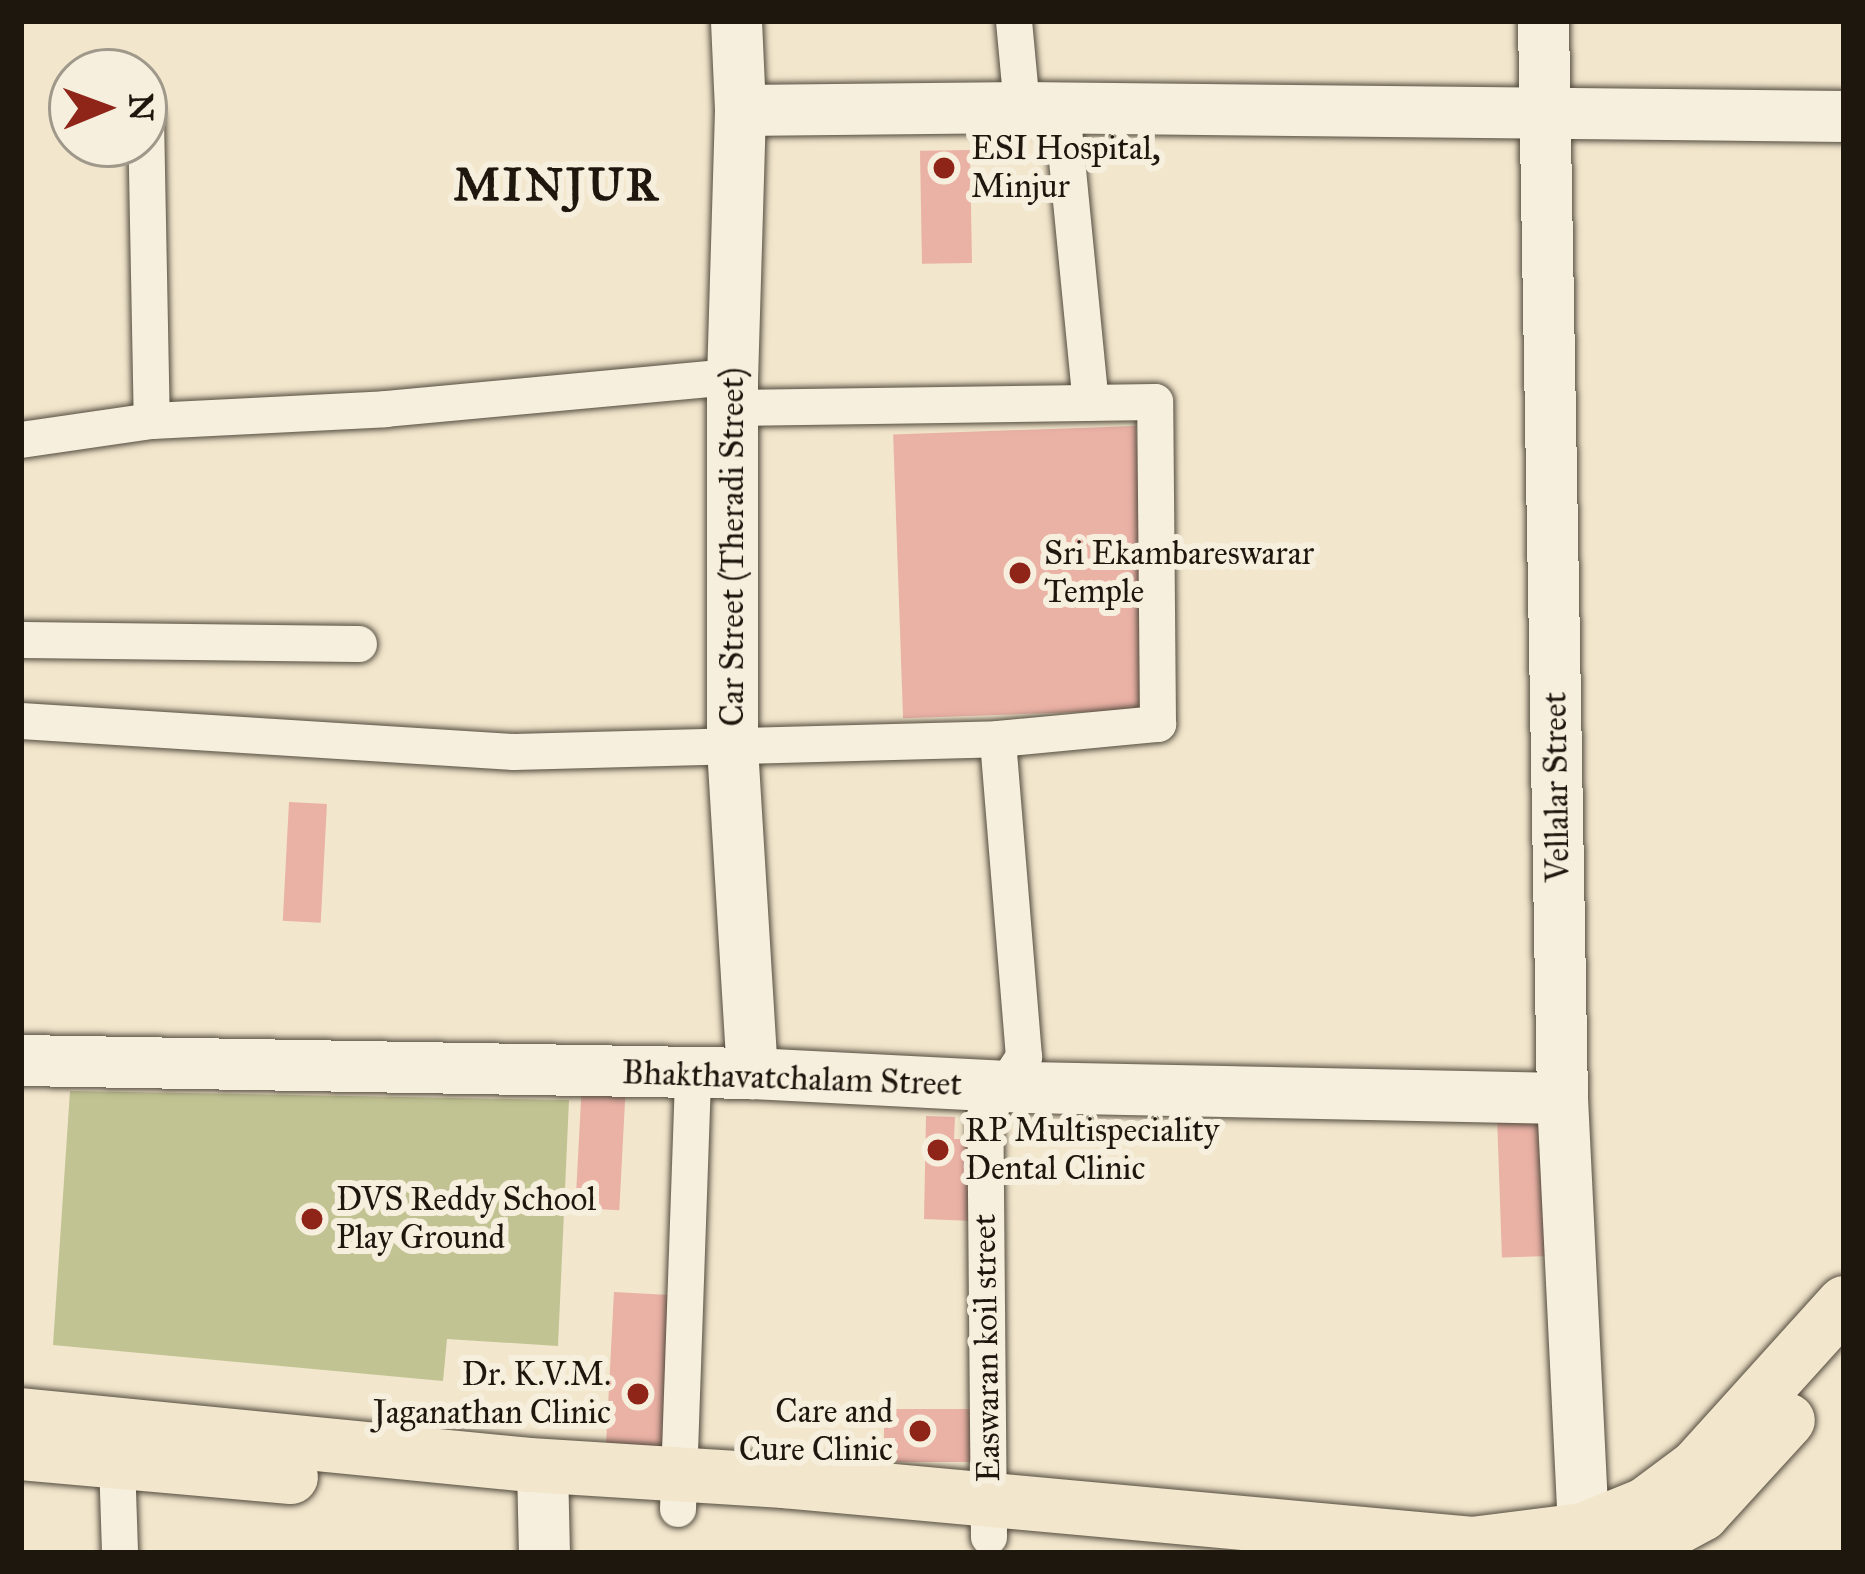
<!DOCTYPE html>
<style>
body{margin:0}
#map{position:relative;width:1865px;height:1574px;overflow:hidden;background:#f2e6cc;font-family:"IM FELL Great Primer",serif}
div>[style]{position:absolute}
.green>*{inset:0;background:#c1c393}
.building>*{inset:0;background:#eab1a5;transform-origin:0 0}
.roads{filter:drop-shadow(0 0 3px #534b3e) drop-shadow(0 0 3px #534b3e)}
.street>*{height:36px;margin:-18px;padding:0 18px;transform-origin:18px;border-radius:18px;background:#f7efde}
.secondary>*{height:51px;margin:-25.5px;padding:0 25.5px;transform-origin:25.5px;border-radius:25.5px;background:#f7efde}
.primary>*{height:54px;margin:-27px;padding:0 27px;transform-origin:27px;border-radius:27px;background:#f2e6cc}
.dots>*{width:33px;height:33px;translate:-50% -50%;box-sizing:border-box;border:6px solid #f7efde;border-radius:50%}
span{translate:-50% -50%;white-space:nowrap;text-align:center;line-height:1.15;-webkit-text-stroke:12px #f7efde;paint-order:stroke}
.poi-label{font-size:33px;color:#1e170e}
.left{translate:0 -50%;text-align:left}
.right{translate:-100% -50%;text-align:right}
.street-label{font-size:33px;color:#1e170e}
.district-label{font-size:45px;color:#1e170e;font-weight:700;letter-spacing:3px}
.frame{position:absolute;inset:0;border:24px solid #1e170e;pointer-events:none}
.north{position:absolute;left:48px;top:48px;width:120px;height:120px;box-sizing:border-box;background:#f7efde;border:3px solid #a0998b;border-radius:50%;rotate:89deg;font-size:33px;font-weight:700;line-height:48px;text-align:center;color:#1e170e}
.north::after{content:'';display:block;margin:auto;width:42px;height:54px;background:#8f2418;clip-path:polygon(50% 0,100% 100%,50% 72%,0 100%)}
</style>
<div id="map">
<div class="green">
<div style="clip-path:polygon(70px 1091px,569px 1100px,558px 1346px,447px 1339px,443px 1381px,53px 1345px)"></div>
</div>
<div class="building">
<div style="left:970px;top:150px;width:113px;height:50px;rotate:89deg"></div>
<div style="left:1136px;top:426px;width:284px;height:243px;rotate:88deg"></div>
<div style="left:289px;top:802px;width:38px;height:119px;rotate:3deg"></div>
<div style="left:582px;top:1081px;width:44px;height:127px;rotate:3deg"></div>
<div style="left:1546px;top:1115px;width:141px;height:49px;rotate:88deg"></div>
<div style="clip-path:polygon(926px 1116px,955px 1117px,954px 1139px,975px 1139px,973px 1221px,924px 1219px)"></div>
<div style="left:614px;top:1292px;width:60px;height:177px;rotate:3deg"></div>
<div style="left:884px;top:1409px;width:95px;height:53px"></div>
</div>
<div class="roads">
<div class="street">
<div style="left:1014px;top:21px;width:86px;rotate:84.7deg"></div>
<div style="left:1062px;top:109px;width:295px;rotate:84.4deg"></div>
<div style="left:146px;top:118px;width:303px;rotate:88.9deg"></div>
<div style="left:21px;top:440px;width:132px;rotate:-8.3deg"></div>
<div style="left:152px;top:421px;width:234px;rotate:-2.9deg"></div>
<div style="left:386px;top:409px;width:347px;rotate:-5.3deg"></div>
<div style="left:21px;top:640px;width:338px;rotate:0.7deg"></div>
<div style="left:21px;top:721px;width:494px;rotate:3.6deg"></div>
<div style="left:514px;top:752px;width:484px;rotate:-1.5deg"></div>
<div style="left:998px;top:739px;width:161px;rotate:-5.4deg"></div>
<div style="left:1158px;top:724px;width:322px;rotate:-90.5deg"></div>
<div style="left:1155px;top:402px;width:422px;rotate:179.2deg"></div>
<div style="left:117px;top:1461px;width:92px;rotate:88.1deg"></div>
<div style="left:678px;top:1509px;width:434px;rotate:-88deg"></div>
<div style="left:989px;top:1537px;width:421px;rotate:-90.5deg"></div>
<div style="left:985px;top:1116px;width:71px;rotate:-56.5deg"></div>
<div style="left:1024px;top:1057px;width:319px;rotate:-94.7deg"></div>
</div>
<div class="secondary">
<div style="left:736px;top:21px;width:89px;rotate:87.4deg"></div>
<div style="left:740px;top:110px;width:267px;rotate:91.7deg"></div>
<div style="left:732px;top:377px;width:370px;rotate:90deg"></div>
<div style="left:732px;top:747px;width:327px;rotate:86.5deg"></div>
<div style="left:1543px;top:21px;width:1077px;rotate:88.99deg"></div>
<div style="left:1562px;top:1098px;width:456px;rotate:87.2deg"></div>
<div style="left:740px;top:110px;width:282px;rotate:-0.6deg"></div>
<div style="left:1022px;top:107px;width:822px;rotate:0.63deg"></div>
<div style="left:21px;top:1060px;width:731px;rotate:1.02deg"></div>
<div style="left:752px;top:1073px;width:275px;rotate:2.9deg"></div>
<div style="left:1027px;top:1087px;width:535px;rotate:1.18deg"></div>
<div style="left:542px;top:1466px;width:87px;rotate:88.7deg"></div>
</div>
<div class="primary">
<div style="left:21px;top:1415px;width:510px;rotate:5.62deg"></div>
<div style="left:529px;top:1465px;width:256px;rotate:3.6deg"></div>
<div style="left:784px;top:1481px;width:691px;rotate:5.23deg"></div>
<div style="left:1472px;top:1544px;width:112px;rotate:-7.2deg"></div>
<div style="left:1583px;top:1530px;width:67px;rotate:-22deg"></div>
<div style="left:1645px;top:1505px;width:64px;rotate:-36.7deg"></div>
<div style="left:1696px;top:1467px;width:221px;rotate:-47.9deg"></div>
<div style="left:21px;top:1453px;width:271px;rotate:5.1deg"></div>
<div style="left:1630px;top:1553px;width:82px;rotate:-28.4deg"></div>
<div style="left:1702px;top:1514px;width:127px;rotate:-47.5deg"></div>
</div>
</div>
<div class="dots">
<div style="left:944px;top:168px;background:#8f2418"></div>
<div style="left:1020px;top:573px;background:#8f2418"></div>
<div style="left:938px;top:1150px;background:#8f2418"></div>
<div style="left:312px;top:1219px;background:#8f2418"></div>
<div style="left:638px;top:1394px;background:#8f2418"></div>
<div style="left:920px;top:1431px;background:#8f2418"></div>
</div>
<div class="poi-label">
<span class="left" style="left:971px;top:168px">ESI Hospital,<br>Minjur</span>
<span class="left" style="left:1044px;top:573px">Sri Ekambareswarar<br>Temple</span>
<span class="left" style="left:965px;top:1150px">RP Multispeciality<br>Dental Clinic</span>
<span class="left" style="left:336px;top:1219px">DVS Reddy School<br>Play Ground</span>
<span class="right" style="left:611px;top:1394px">Dr. K.V.M.<br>Jaganathan Clinic</span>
<span class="right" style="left:893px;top:1431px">Care and<br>Cure Clinic</span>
</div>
<div class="street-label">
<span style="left:733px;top:547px;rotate:-90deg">Car Street (Theradi Street)</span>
<span style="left:1557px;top:787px;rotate:-91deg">Vellalar Street</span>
<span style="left:792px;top:1079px;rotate:2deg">Bhakthavatchalam Street</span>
<span style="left:987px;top:1348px;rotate:-91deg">Easwaran koil street</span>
</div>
<div class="district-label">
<span style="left:557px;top:185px">MINJUR</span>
</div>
<div class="frame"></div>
<div class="north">N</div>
</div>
